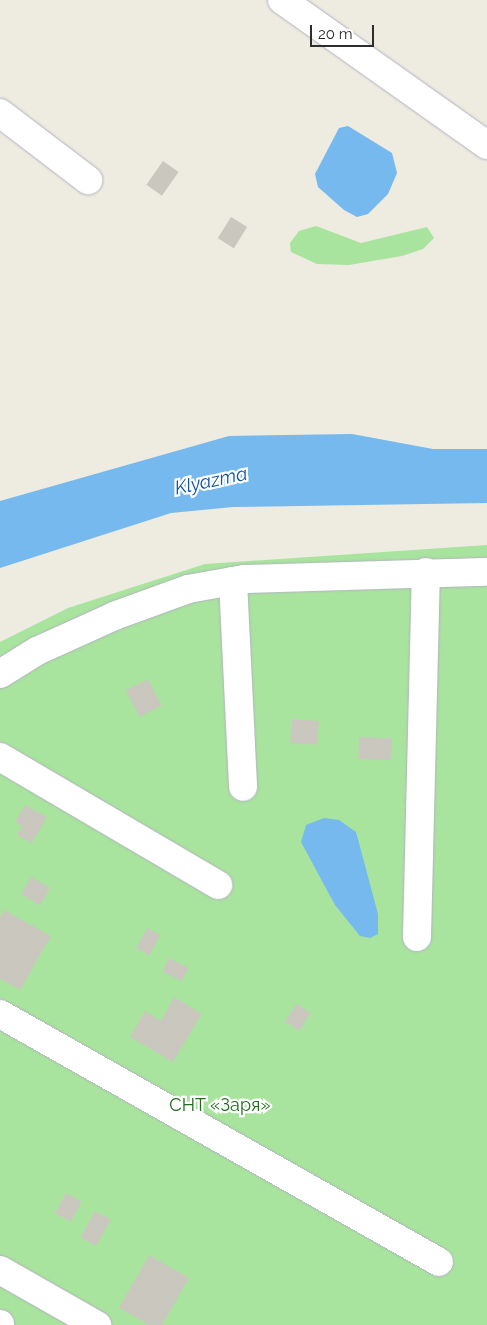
<!DOCTYPE html>
<meta charset="utf-8">
<style>
body{margin:0}
#map{position:relative;width:487px;height:1325px;overflow:hidden;background:#eeebe0;font-family:Raleway,sans-serif}
div>[style]{position:absolute}
.green>*{inset:0;background:#a9e49e}
.water>*{inset:0;background:#75b9ee}
.building>*{inset:0;background:#cac7bf;transform-origin:0 0}
.roads{filter:drop-shadow(0 0 1px #b3b3c0) drop-shadow(0 0 1px #b3b3c0)}
.minor>*{height:28px;margin:-14px;padding:0 14px;transform-origin:14px;border-radius:14px;background:#fff}
span{translate:-50% -50%;white-space:nowrap;text-align:center;line-height:1.15;-webkit-text-stroke:4.5px #fff;paint-order:stroke}
.park-label{font-size:18px;color:#1f6c1c}
.water-label{font-size:19px;color:#0f55a0;font-style:italic}
.scale{position:absolute;left:310px;top:25px;width:64px;height:22px;box-sizing:border-box;border:2px solid #2d2d2d;border-top:0;padding-left:6px;font-size:15px;line-height:18px;white-space:nowrap;color:#2d2d2d;-webkit-text-stroke:4px #fff;paint-order:stroke}
</style>
<div id="map">
<div class="green">
<div style="clip-path:polygon(316px 226px,361px 243px,427px 227px,434px 238px,423px 249px,402px 256px,349px 265px,317px 264px,291px 252px,290px 243px,299px 231px)"></div>
<div style="clip-path:polygon(487px 545px,487px 1325px,0 1325px,0 642px,68px 608px,205px 564px)"></div>
</div>
<div class="water">
<div style="clip-path:polygon(348px 126px,392px 153px,397px 173px,388px 194px,368px 214px,357px 217px,344px 210px,318px 187px,315px 174px,339px 128px)"></div>
<div style="clip-path:polygon(352px 434px,433px 449px,487px 449px,487px 503px,233px 507px,171px 513px,0 568px,0 501px,229px 436px)"></div>
<div style="clip-path:polygon(324px 818px,339px 820px,356px 832px,378px 914px,378px 934px,370px 938px,360px 936px,335px 905px,301px 842px,306px 825px)"></div>
</div>
<div class="building">
<div style="left:163px;top:161px;width:19px;height:29px;rotate:35deg"></div>
<div style="left:231px;top:217px;width:19px;height:25px;rotate:32deg"></div>
<div style="left:148px;top:679px;width:30px;height:25px;rotate:63deg"></div>
<div style="left:292px;top:719px;width:27px;height:24px;rotate:4deg"></div>
<div style="left:359px;top:737px;width:33px;height:22px;rotate:2deg"></div>
<div style="clip-path:polygon(25px 805px,47px 817px,32px 843px,17px 835px,22px 826px,15px 822px)"></div>
<div style="left:31px;top:877px;width:22px;height:20px;rotate:30deg"></div>
<div style="clip-path:polygon(4px 910px,51px 936px,20px 990px,0 979px,0 917px)"></div>
<div style="left:147px;top:928px;width:15px;height:23px;rotate:28deg"></div>
<div style="left:169px;top:958px;width:22px;height:15px;rotate:27deg"></div>
<div style="clip-path:polygon(174px 997px,202px 1014px,173px 1062px,130px 1037px,145px 1011px,161px 1021px)"></div>
<div style="left:296px;top:1004px;width:17px;height:21px;rotate:31deg"></div>
<div style="left:66px;top:1193px;width:18px;height:23px;rotate:29deg"></div>
<div style="left:95px;top:1211px;width:18px;height:30px;rotate:29deg"></div>
<div style="clip-path:polygon(149px 1255px,189px 1278px,162px 1325px,149px 1325px,119px 1308px)"></div>
</div>
<div class="roads">
<div class="minor">
<div style="left:282px;top:0;width:251px;rotate:35.3deg"></div>
<div style="left:0;top:113px;width:111px;rotate:37.3deg"></div>
<div style="left:233px;top:581px;width:206px;rotate:87.2deg"></div>
<div style="left:0;top:674px;width:44px;rotate:-31.9deg"></div>
<div style="left:37px;top:651px;width:85px;rotate:-24.4deg"></div>
<div style="left:114px;top:616px;width:79px;rotate:-20deg"></div>
<div style="left:188px;top:589px;width:57px;rotate:-10.1deg"></div>
<div style="left:244px;top:579px;width:243px;rotate:-1.7deg"></div>
<div style="left:0;top:757px;width:253px;rotate:30.4deg"></div>
<div style="left:417px;top:937px;width:365px;rotate:-88.6deg"></div>
<div style="left:0;top:1014px;width:504px;rotate:29.46deg"></div>
<div style="left:0;top:1270px;width:112px;rotate:29.6deg"></div>
<div style="left:0;top:1324px;width:1px;rotate:90deg"></div>
</div>
</div>
<div class="park-label">
<span style="left:220px;top:1105px">СНТ «Заря»</span>
</div>
<div class="water-label">
<span style="left:211px;top:481px;rotate:-12deg">Klyazma</span>
</div>
<div class="scale">20 m</div>
</div>
